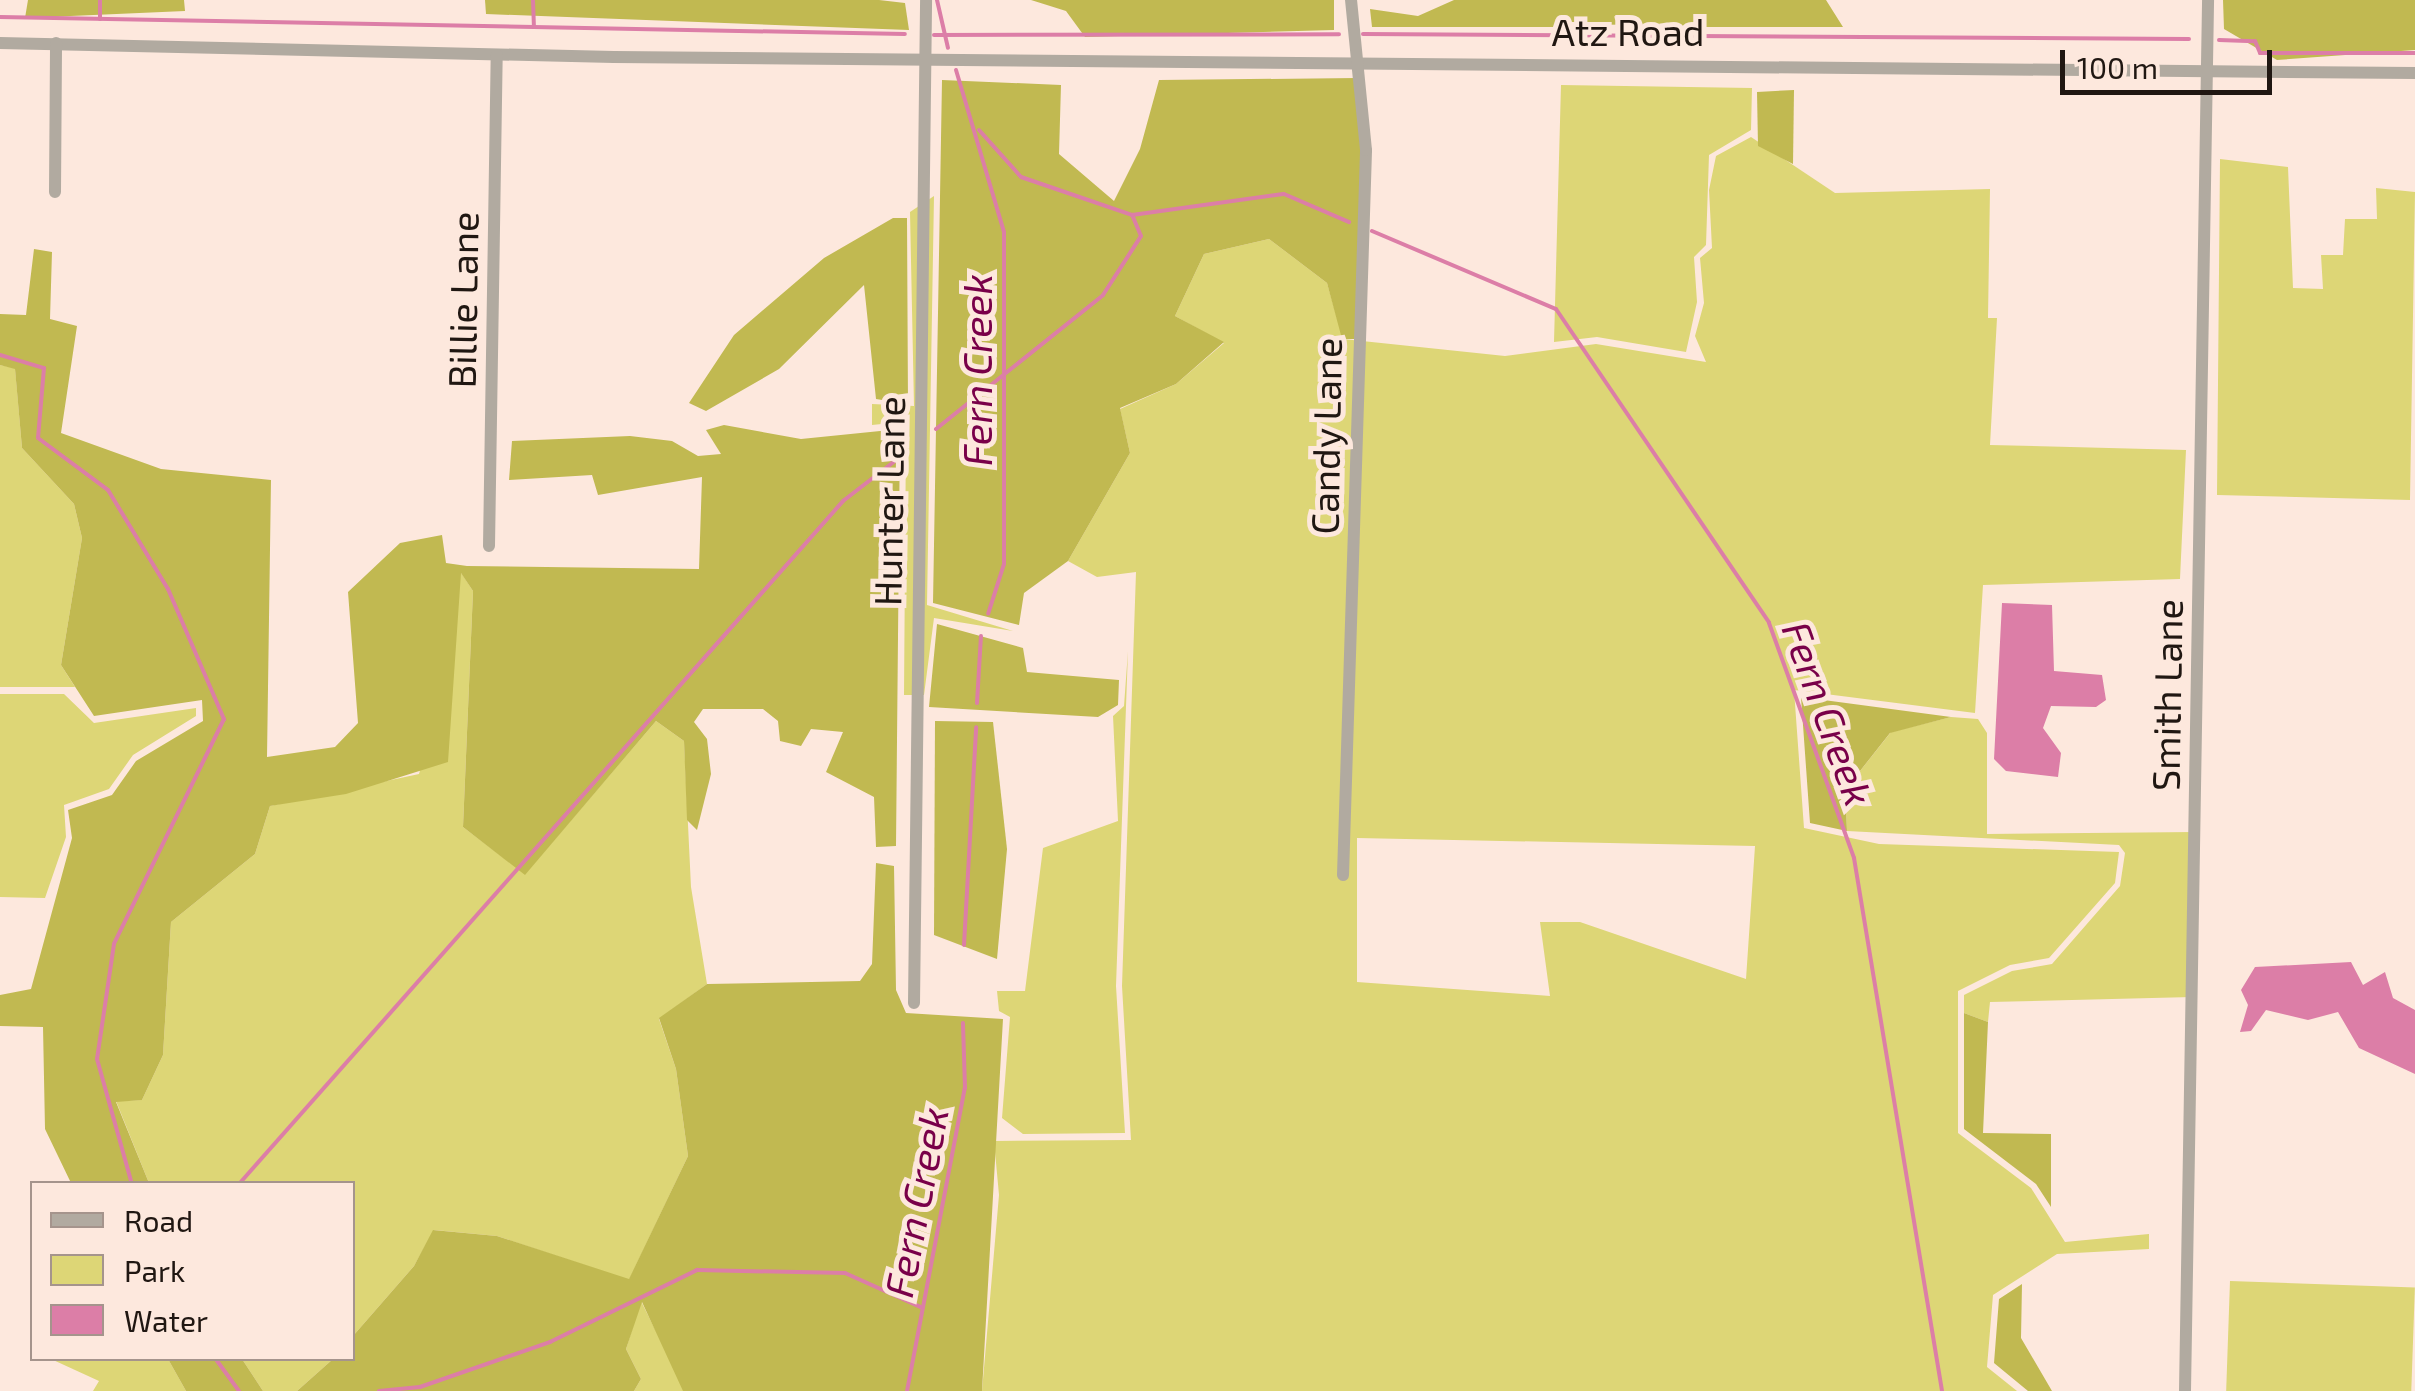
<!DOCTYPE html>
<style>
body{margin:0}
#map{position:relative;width:2415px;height:1391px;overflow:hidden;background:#fde8dd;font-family:"Exo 2",sans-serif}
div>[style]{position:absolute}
.green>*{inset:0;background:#ddd676;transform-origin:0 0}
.forest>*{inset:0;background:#c1b951}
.water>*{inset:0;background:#dc7ea7}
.stream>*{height:4px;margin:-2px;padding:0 2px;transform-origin:2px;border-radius:2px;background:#dc7ea7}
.street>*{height:12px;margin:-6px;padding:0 6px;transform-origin:6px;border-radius:6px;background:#b1aaa0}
span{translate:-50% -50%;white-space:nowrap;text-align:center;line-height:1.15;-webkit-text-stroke:10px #fde8dd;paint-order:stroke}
.street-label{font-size:38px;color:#201712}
.water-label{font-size:40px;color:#790049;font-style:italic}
.legend{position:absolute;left:30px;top:1181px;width:325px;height:180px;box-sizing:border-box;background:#fde8dd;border:2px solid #a5948c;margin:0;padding:12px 18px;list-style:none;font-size:30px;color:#201712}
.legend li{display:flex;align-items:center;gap:20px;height:50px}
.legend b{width:50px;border:2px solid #a5948c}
.scale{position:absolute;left:2060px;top:50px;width:212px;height:45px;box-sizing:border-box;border:5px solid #201712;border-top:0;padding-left:12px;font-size:30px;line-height:35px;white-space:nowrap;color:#201712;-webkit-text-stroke:8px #fde8dd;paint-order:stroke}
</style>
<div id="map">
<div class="green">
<div style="clip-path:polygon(1561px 85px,1752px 88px,1751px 130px,1709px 155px,1706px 245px,1694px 257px,1697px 302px,1686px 352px,1597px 337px,1554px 342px)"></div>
<div style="clip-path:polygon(evenodd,1751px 137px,1835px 193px,1990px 189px,1988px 318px,1997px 318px,1990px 445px,2186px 450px,2180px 579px,1983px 585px,1975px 713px,1794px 690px,1804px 828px,1879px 844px,2119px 852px,2115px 883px,2049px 958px,2010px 965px,1958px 991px,1958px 1133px,2031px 1188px,2065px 1242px,2149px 1234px,2149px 1249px,2057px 1254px,1993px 1295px,1987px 1367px,2017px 1391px,982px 1391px,999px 1195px,994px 1141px,1131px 1140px,1122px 986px,1136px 572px,1097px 577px,1068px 561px,1130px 453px,1120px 409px,1176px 384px,1224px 343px,1175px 316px,1204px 254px,1269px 239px,1327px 283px,1343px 339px,1505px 356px,1596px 344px,1706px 362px,1695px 336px,1704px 303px,1700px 258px,1712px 248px,1709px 190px,1716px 156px,1751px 137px,1357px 838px,1755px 846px,1746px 979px,1580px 922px,1540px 922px,1550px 996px,1357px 982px,1357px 838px)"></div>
<div style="clip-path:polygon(2220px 159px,2288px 167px,2293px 288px,2323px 289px,2321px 255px,2343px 255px,2345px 219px,2377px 219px,2376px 188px,2415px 192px,2410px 500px,2217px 495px)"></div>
<div style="clip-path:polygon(934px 196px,927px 605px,1013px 631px,934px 618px,924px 695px,904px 695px,906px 429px,901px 422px,872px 425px,872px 404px,914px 406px,910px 212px)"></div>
<div style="clip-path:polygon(0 365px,15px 368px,22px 448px,74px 504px,82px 538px,61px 665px,75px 687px,0 687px)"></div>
<div style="clip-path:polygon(460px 571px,473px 591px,463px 827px,525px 874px,656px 721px,684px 741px,691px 887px,707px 984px,659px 1019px,676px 1069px,688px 1156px,629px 1280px,497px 1236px,434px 1230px,414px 1266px,353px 1336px,352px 1184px,149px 1183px,116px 1101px,142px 1100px,163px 1055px,171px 922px,255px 854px,270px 806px,419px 774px,454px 646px)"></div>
<div style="clip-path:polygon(1128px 651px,1116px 986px,1125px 1133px,1023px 1134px,1002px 1118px,1010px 1017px,999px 1011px,997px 991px,1025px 991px,1043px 848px,1118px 821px,1113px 716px,1124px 706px)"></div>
<div style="clip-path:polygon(0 694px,64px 694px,94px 723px,196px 708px,196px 716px,133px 755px,109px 789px,64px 805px,66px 837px,45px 898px,0 897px)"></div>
<div style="clip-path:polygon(1951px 717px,1978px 719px,1987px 733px,1987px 834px,2195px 832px,2192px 997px,1990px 1002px,1988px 1022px,1964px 1013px,1964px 995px,2012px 971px,2052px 964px,2120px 886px,2125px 853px,2119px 845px,1847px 831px,1845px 790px,1891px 732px)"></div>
<div style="left:2230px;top:1281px;width:185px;height:110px;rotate:2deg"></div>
<div style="clip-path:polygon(641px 1301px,683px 1386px,683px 1391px,634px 1391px,641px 1379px,626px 1349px)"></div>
<div style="clip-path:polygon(51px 1359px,168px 1359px,186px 1391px,93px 1391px,99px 1381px)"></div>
<div style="clip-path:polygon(242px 1359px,333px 1359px,297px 1391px,263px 1391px)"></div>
</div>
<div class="forest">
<div style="clip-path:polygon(28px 0,184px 0,185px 11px,25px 18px)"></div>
<div style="clip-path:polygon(485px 0,879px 0,905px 3px,909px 30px,486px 14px)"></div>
<div style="clip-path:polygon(1031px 0,1334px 0,1334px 30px,1085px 37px,1066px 11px)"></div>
<div style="clip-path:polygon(1454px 0,1826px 0,1843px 27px,1372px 27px,1370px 9px,1418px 16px)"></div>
<div style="clip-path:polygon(2223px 0,2415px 0,2415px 50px,2277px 60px,2224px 29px)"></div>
<div style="clip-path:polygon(1357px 78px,1364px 108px,1357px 339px,1342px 339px,1327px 283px,1269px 239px,1204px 254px,1175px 316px,1224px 342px,1176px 384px,1120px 408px,1130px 453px,1068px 561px,1024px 593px,1019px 625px,933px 603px,942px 80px,1061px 85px,1059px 154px,1114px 201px,1140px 149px,1159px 80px)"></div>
<div style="clip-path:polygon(1794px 90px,1793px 164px,1758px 146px,1757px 92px)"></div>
<div style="clip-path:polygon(893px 218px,907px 218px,908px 404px,876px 399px,864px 285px,779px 369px,706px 411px,689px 403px,734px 335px,824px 258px)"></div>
<div style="clip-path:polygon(34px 249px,52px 252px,50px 319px,77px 326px,61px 433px,161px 469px,271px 480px,267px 757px,335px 747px,358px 723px,348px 592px,400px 543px,442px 535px,446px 563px,467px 566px,699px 569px,702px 477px,598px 495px,592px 475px,509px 480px,512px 441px,630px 436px,672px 441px,698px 456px,721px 454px,706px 430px,724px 425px,801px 439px,900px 429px,896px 846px,876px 847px,874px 797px,826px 772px,843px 732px,811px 729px,801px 746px,780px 741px,778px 721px,763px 709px,703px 709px,694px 722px,707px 739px,711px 774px,697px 830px,687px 820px,684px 741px,656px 721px,525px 875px,463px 827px,473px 591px,461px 573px,448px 762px,346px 794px,270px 806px,255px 854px,171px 922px,163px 1055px,142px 1100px,116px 1102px,149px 1183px,71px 1183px,45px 1129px,43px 1027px,0 1026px,0 995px,31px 989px,72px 838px,68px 810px,112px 795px,136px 761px,203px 721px,202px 700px,94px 716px,61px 665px,82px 538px,74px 504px,22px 448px,15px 369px,0 365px,0 314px,26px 315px)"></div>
<div style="clip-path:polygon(937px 624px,1023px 648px,1027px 672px,1119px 680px,1118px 705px,1098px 717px,929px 707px)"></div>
<div style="clip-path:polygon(1801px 697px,1951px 717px,1890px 733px,1845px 790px,1847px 831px,1810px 823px)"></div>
<div style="clip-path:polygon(935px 721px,993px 722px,1007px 849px,997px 959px,934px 935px)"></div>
<div style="clip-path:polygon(876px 863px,894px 866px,896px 990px,906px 1013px,1003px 1019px,982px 1391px,683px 1391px,642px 1302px,626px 1349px,641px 1379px,634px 1391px,297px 1391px,333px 1359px,352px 1358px,353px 1336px,414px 1266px,433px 1230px,497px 1236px,629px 1279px,688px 1156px,676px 1069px,659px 1018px,707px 984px,860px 981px,872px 964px)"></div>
<div style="clip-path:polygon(1964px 1013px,1988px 1022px,1983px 1133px,2051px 1134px,2051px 1207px,2036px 1184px,1964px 1129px)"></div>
<div style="clip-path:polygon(2022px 1284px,2021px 1338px,2052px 1391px,2028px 1391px,1994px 1363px,1999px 1299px)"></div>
<div style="clip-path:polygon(168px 1359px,242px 1359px,263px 1391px,186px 1391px)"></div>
</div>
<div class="water">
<div style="clip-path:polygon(2002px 603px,2052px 605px,2054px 671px,2102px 675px,2106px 700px,2096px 707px,2051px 706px,2043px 728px,2061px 753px,2058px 777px,2006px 771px,1994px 759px)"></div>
<div style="clip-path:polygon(2351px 962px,2363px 985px,2385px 972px,2393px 998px,2415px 1010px,2415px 1074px,2359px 1048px,2338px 1012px,2308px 1020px,2266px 1010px,2251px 1031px,2240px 1032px,2248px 1005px,2241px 990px,2255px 967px)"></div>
</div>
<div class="stream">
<div style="left:533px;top:0;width:26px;rotate:88deg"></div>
<div style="left:937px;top:0;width:49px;rotate:77.1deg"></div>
<div style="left:0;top:17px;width:905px;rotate:1.08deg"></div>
<div style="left:100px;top:19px;width:19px;rotate:-90deg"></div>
<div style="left:1363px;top:34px;width:826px;rotate:0.35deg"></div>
<div style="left:934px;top:35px;width:405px;rotate:-0.1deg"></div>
<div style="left:2219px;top:40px;width:36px;rotate:2deg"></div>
<div style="left:2255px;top:41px;width:13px;rotate:67deg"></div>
<div style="left:2260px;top:53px;width:155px"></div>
<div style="left:956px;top:70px;width:169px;rotate:73.5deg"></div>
<div style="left:1004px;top:232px;width:332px;rotate:90deg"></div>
<div style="left:1004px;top:564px;width:52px;rotate:107.7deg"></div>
<div style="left:979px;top:130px;width:63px;rotate:48.2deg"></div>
<div style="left:1021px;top:177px;width:117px;rotate:18.9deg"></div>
<div style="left:1132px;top:215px;width:153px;rotate:-7.9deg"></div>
<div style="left:1284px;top:194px;width:71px;rotate:23.3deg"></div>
<div style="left:1372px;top:231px;width:200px;rotate:23deg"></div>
<div style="left:1556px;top:309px;width:379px;rotate:55.8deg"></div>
<div style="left:1769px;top:623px;width:250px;rotate:70.1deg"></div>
<div style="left:1854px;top:858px;width:540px;rotate:80.62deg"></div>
<div style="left:0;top:355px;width:46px;rotate:16.5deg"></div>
<div style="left:44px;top:368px;width:70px;rotate:94.9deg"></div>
<div style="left:38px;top:438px;width:87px;rotate:36.6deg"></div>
<div style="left:108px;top:490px;width:116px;rotate:58.8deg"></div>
<div style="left:168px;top:589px;width:142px;rotate:66.7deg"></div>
<div style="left:224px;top:719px;width:250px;rotate:116.1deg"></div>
<div style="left:114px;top:944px;width:116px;rotate:98.4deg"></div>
<div style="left:97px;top:1059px;width:130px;rotate:74.4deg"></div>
<div style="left:936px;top:429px;width:214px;rotate:-38.7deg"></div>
<div style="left:1103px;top:295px;width:70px;rotate:-57.2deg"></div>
<div style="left:1141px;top:236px;width:23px;rotate:-113deg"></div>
<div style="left:977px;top:703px;width:67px;rotate:-86.6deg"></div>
<div style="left:964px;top:945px;width:218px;rotate:-86.8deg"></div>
<div style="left:239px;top:1184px;width:912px;rotate:-48.51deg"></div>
<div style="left:843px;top:501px;width:77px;rotate:-37.6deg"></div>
<div style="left:215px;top:1358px;width:41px;rotate:54deg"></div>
<div style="left:379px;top:1391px;width:41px;rotate:-5.6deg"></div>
<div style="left:420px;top:1387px;width:138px;rotate:-19.1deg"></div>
<div style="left:550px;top:1342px;width:164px;rotate:-26.1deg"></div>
<div style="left:697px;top:1270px;width:148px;rotate:1.2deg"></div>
<div style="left:845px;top:1273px;width:85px;rotate:24.2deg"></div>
<div style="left:907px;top:1391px;width:309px;rotate:-79.2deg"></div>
<div style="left:965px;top:1088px;width:65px;rotate:-91.8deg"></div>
</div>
<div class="street">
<div style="left:0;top:43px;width:614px;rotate:1.31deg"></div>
<div style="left:614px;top:57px;width:1801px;rotate:0.51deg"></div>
<div style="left:55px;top:192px;width:149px;rotate:-89.6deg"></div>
<div style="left:489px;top:546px;width:491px;rotate:-89.1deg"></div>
<div style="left:1343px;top:875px;width:725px;rotate:-88.18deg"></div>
<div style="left:1366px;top:150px;width:151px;rotate:-95.7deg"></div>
<div style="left:914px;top:1003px;width:1003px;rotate:-89.31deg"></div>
<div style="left:2185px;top:1391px;width:1391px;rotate:-89.05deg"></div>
</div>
<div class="street-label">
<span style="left:1628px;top:32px">Atz Road</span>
<span style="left:463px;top:300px;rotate:-89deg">Billie Lane</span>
<span style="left:1326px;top:436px;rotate:-89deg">Candy Lane</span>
<span style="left:889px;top:501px;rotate:-89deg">Hunter Lane</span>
<span style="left:2167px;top:695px;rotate:-89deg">Smith Lane</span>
</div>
<div class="water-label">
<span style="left:976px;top:370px;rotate:-90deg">Fern Creek</span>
<span style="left:1829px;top:713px;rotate:70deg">Fern Creek</span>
<span style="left:915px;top:1202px;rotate:-79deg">Fern Creek</span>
</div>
<ul class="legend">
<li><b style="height:12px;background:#b1aaa0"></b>Road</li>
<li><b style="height:28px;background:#ddd676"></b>Park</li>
<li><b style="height:28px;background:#dc7ea7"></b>Water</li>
</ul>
<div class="scale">100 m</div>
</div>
